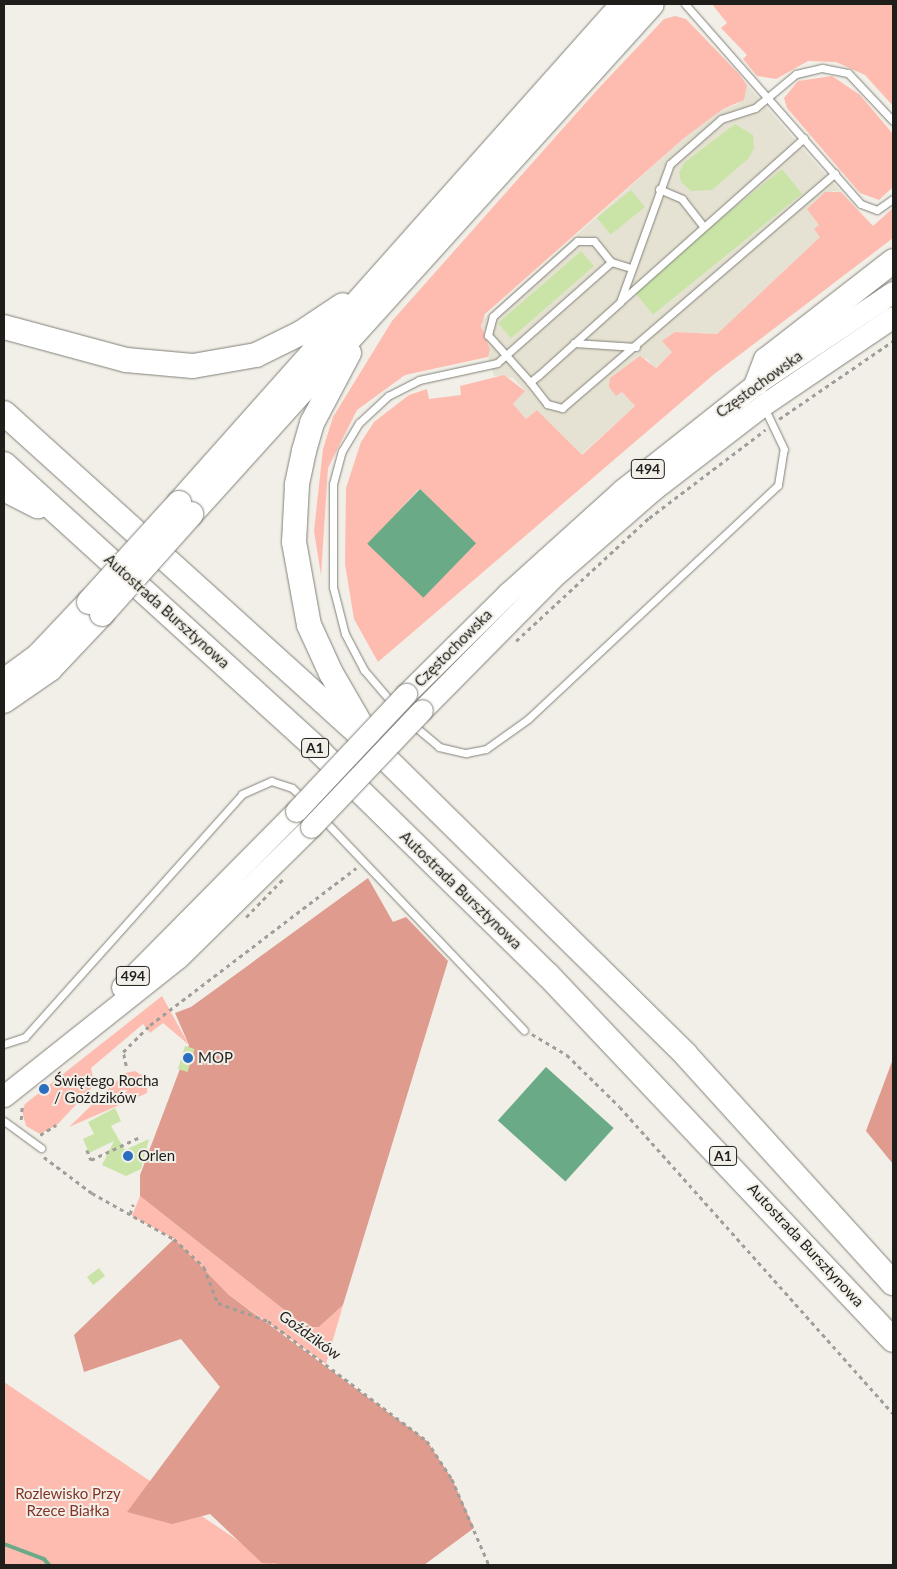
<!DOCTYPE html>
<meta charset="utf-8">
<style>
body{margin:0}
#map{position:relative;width:897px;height:1569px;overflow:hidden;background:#f1efe7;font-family:Lato,sans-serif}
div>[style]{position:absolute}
.built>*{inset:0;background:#e6e2d3}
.green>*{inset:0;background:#febcb0}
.forest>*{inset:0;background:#de9b8e}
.water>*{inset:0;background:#6baa87;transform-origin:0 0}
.stream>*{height:4px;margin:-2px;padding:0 2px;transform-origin:2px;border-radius:2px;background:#6baa87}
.building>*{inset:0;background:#cae4a8;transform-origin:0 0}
.path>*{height:2.5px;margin-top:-1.25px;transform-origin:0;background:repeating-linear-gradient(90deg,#a09e98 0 4px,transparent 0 8px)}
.roads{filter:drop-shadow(0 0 1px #818079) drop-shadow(0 0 1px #818079)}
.service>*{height:7px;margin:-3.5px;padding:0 3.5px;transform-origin:3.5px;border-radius:3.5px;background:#fff}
.primary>*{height:21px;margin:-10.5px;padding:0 10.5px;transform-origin:10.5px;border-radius:10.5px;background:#fff}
.motorway>*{height:24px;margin:-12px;padding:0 12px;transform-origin:12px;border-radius:12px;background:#fff}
.bridges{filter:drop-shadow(0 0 1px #818079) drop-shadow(0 0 1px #818079)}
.primary-bridge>*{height:21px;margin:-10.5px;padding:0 10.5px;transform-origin:10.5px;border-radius:10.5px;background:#fff}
.motorway-bridge>*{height:24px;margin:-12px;padding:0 12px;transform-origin:12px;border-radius:12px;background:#fff}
.dots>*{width:14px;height:14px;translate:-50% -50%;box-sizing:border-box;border:2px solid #f1efe7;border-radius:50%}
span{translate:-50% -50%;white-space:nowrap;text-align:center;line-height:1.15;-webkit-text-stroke:4px #f1efe7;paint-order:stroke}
.shield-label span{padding:1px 4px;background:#f1efe7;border:1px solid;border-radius:4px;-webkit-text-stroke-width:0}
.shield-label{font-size:14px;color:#1f1e1b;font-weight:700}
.street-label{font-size:15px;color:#1f1e1b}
.poi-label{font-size:15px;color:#1f1e1b}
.left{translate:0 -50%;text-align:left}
.park-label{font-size:15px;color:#843428}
.frame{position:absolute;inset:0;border:5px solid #1f1e1b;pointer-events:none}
</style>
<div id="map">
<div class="built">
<div style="clip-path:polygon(747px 85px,841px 192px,833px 191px,819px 225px,820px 237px,717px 334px,675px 332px,672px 352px,655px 368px,646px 358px,616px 396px,622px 392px,635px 406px,581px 455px,537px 410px,526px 419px,513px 404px,525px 391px,513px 378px,494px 376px,482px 335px,482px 320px,684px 138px,723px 109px,738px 104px)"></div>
</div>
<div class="green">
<div style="clip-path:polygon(712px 4px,893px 4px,893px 106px,865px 75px,836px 62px,808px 61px,776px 79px,757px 76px,743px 59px,747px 55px,721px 28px,727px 23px)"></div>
<div style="clip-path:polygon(675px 16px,686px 19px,739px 74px,747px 85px,744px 100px,723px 109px,684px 138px,485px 314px,481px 326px,490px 349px,488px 357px,405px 375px,357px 410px,328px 468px,321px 575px,314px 531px,323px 449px,333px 417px,392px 321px,598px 89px,664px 19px)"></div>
<div style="clip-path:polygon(832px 76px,860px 95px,893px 134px,893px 187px,879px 200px,860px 193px,787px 108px,784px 98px,798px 81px)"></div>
<div style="clip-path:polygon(evenodd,825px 192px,841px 192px,873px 226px,893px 208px,893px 238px,713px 375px,378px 662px,354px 619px,345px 564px,346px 488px,361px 442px,374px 422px,409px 395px,427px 389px,429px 399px,461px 395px,460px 386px,504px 375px,525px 391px,513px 404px,526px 419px,537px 410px,582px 455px,635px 406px,622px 392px,616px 396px,609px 387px,610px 378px,640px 356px,656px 368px,672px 352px,662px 341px,675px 332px,717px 334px,820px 237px,814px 229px,819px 225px,807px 209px,825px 192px,419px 489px,420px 489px,475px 543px,368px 544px,419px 489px)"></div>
<div style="clip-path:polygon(162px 996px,189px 1045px,163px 1023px,150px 1033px,143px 1024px,91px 1068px,94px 1085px,57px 1125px,40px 1134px,26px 1126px,22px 1111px,25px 1104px)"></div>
<div style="clip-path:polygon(135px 1071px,148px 1079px,147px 1093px,69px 1127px,125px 1073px)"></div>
<div style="clip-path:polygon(140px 1196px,306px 1327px,319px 1327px,343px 1305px,326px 1364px,229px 1295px,174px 1239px,132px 1216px)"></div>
<div style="clip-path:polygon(4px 1382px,274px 1565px,4px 1565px)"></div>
</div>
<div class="forest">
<div style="clip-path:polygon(368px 878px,393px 922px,406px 917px,448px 961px,343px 1305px,319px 1327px,306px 1327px,140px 1196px,140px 1175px,189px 1045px,175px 1013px,191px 1007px)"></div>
<div style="clip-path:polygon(893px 1059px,893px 1164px,866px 1131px)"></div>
<div style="clip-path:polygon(174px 1239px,229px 1295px,427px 1441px,452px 1479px,474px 1528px,424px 1565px,298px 1565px,262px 1563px,210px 1514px,172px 1524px,127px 1512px,220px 1387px,181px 1339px,84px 1372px,74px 1335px)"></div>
</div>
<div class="water">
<div style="left:420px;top:489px;width:78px;height:76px;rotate:44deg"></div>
<div style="left:546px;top:1067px;width:91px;height:72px;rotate:42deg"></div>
</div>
<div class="stream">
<div style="left:4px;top:1544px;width:43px;rotate:20.6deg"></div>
<div style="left:44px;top:1559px;width:8px;rotate:50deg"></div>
</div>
<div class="building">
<div style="clip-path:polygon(735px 124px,753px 135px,754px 148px,749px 158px,712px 190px,691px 191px,681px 182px,679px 172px,685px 162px)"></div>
<div style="left:782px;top:169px;width:32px;height:192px;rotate:51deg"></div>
<div style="left:631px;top:190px;width:22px;height:44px;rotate:51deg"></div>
<div style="left:581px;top:251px;width:20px;height:110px;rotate:49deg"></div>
<div style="left:185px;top:1046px;width:10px;height:24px;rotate:17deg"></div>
<div style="clip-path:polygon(115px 1108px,121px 1121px,111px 1126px,125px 1150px,149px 1139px,141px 1169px,126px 1176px,102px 1165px,114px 1141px,89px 1153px,83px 1139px,94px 1134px,88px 1122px)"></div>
<div style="left:99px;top:1268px;width:10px;height:15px;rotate:53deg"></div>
</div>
<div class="path">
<div style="left:779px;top:419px;width:138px;rotate:-34.4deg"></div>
<div style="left:516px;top:641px;width:181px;rotate:-42.8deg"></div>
<div style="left:649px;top:518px;width:146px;rotate:-37.2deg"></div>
<div style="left:246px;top:917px;width:54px;rotate:-45.7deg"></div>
<div style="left:532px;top:1034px;width:41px;rotate:31deg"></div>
<div style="left:567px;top:1055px;width:74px;rotate:44.5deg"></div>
<div style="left:620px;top:1107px;width:410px;rotate:48.3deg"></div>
<div style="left:126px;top:1066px;width:14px;rotate:-102deg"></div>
<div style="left:123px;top:1052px;width:38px;rotate:-45deg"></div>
<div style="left:150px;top:1025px;width:259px;rotate:-37.3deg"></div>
<div style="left:21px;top:1120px;width:15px;rotate:-86deg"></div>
<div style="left:40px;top:1135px;width:19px;rotate:-32deg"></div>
<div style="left:87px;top:1150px;width:11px;rotate:68deg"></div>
<div style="left:91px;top:1160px;width:56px;rotate:-25.2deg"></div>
<div style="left:44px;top:1157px;width:60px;rotate:36.9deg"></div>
<div style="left:92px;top:1193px;width:94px;rotate:29.3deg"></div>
<div style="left:174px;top:1239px;width:41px;rotate:43deg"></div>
<div style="left:204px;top:1267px;width:39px;rotate:69deg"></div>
<div style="left:218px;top:1303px;width:53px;rotate:19.8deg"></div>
<div style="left:268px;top:1321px;width:199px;rotate:37deg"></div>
<div style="left:427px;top:1441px;width:45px;rotate:56.7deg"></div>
<div style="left:452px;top:1479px;width:94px;rotate:66.7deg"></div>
<div style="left:130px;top:1214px;width:10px;rotate:-73deg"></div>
</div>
<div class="roads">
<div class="service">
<div style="left:685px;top:4px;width:266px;rotate:48.7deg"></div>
<div style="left:861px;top:204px;width:17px;rotate:21deg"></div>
<div style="left:877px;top:210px;width:19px;rotate:-35deg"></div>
<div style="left:659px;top:189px;width:25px;rotate:23deg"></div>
<div style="left:682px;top:199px;width:33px;rotate:52deg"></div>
<div style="left:631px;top:268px;width:21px;rotate:-163deg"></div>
<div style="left:611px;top:262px;width:27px;rotate:-129deg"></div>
<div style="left:594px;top:241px;width:17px;rotate:180deg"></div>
<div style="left:577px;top:241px;width:113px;rotate:138.2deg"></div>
<div style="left:493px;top:316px;width:20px;rotate:105deg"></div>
<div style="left:488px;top:335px;width:63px;rotate:48.2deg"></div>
<div style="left:530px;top:382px;width:11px;rotate:-38deg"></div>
<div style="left:539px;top:375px;width:109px;rotate:-42deg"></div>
<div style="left:620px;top:302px;width:147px;rotate:-70.1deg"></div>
<div style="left:670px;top:164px;width:68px;rotate:-41.4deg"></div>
<div style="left:721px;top:119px;width:36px;rotate:-18deg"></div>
<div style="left:755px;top:108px;width:53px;rotate:-39.7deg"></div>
<div style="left:796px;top:74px;width:27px;rotate:-13deg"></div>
<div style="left:822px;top:68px;width:26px;rotate:11deg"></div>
<div style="left:848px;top:73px;width:66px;rotate:46.8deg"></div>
<div style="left:621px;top:301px;width:245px;rotate:-41.7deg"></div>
<div style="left:574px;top:343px;width:62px;rotate:3.7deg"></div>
<div style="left:530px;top:382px;width:28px;rotate:52deg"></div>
<div style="left:547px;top:404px;width:16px;rotate:15deg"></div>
<div style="left:562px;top:408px;width:360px;rotate:-40.7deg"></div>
<div style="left:393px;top:704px;width:45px;rotate:-130.5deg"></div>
<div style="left:364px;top:670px;width:41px;rotate:-117.8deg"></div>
<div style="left:345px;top:634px;width:49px;rotate:-104.3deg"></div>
<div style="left:333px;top:587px;width:103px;rotate:-90deg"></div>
<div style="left:333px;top:484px;width:34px;rotate:-75deg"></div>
<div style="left:342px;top:451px;width:33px;rotate:-59deg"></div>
<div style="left:359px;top:423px;width:40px;rotate:-43deg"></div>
<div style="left:388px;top:396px;width:35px;rotate:-27deg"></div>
<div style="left:419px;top:380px;width:80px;rotate:-12.3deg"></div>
<div style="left:497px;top:363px;width:152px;rotate:-41.5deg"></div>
<div style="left:412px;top:724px;width:35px;rotate:40deg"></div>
<div style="left:439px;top:747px;width:28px;rotate:13deg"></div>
<div style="left:466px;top:753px;width:20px;rotate:-11deg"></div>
<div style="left:486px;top:749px;width:52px;rotate:-35.5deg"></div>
<div style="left:528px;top:719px;width:342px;rotate:-43.1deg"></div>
<div style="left:778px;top:485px;width:36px;rotate:-81deg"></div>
<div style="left:784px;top:449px;width:47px;rotate:-115.5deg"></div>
<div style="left:322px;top:818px;width:293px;rotate:46.4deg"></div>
<div style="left:4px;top:1044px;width:22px;rotate:-18deg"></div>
<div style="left:25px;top:1037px;width:326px;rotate:-48.2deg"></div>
<div style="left:242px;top:794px;width:32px;rotate:-24deg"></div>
<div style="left:271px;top:781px;width:22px;rotate:18deg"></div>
<div style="left:292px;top:788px;width:16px;rotate:43deg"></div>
<div style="left:4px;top:1121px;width:46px;rotate:36.1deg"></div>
</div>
<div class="primary">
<div style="left:406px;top:694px;width:144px;rotate:-44.7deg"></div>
<div style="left:508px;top:593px;width:154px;rotate:-42.1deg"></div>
<div style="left:622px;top:490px;width:172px;rotate:-38.4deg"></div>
<div style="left:757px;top:383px;width:164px;rotate:-33.8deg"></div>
<div style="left:422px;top:710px;width:185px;rotate:-45.4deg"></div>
<div style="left:552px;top:578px;width:135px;rotate:-41.1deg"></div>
<div style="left:654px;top:489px;width:138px;rotate:-37.6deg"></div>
<div style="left:763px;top:405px;width:157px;rotate:-34.1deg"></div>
<div style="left:122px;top:987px;width:247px;rotate:-45.3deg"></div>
<div style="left:4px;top:1096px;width:223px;rotate:-38.5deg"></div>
<div style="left:179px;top:957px;width:185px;rotate:-44.6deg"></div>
</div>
<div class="motorway">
<div style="left:4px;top:327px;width:126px;rotate:15.1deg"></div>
<div style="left:126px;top:360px;width:67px;rotate:5.1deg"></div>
<div style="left:193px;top:366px;width:64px;rotate:-9.9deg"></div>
<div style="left:256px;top:355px;width:50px;rotate:-26.1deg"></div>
<div style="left:301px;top:333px;width:50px;rotate:-33.7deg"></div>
<div style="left:349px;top:353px;width:79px;rotate:117.9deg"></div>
<div style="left:312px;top:423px;width:29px;rotate:106deg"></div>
<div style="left:304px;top:451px;width:35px;rotate:102deg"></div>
<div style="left:297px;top:485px;width:57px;rotate:93deg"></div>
<div style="left:294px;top:542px;width:84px;rotate:79.8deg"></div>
<div style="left:309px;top:625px;width:53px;rotate:65.4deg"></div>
<div style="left:331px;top:673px;width:74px;rotate:60deg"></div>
<div style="left:757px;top:383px;width:25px;rotate:-69deg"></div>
<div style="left:766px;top:360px;width:161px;rotate:-37.9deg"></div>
<div style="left:4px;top:413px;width:498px;rotate:42.1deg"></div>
<div style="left:374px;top:747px;width:438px;rotate:44.6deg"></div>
<div style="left:686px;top:1055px;width:308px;rotate:47.8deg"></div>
<div style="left:4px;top:464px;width:428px;rotate:42.3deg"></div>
<div style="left:320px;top:752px;width:319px;rotate:44.4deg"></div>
<div style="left:548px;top:975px;width:502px;rotate:46.61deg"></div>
<div style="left:4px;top:489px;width:38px;rotate:27deg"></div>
<div style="left:179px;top:503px;width:668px;rotate:-48.34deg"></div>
<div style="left:191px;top:514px;width:687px;rotate:-47.89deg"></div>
<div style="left:4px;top:681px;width:42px;rotate:-36.3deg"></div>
<div style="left:38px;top:656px;width:74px;rotate:-46.6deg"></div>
<div style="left:4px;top:701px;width:56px;rotate:-34.8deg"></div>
<div style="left:50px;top:669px;width:76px;rotate:-46.6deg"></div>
</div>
</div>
<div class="bridges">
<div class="primary-bridge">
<div style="left:296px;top:811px;width:161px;rotate:-46.8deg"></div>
<div style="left:311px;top:827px;width:161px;rotate:-46.5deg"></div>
</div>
<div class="motorway-bridge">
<div style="left:89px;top:602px;width:134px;rotate:-47.7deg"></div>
<div style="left:102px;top:614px;width:134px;rotate:-48.3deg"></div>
</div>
</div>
<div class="dots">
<div style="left:188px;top:1058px;background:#296ebf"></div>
<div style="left:44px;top:1089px;background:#296ebf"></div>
<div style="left:128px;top:1156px;background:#296ebf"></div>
</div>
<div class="shield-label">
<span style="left:648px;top:469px">494</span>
<span style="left:315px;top:748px">A1</span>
<span style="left:133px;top:976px">494</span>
<span style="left:723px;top:1156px">A1</span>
</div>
<div class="street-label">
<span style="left:759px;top:384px;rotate:-36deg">Częstochowska</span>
<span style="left:167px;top:611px;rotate:42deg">Autostrada Bursztynowa</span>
<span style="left:453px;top:648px;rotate:-45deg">Częstochowska</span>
<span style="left:461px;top:890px;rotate:44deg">Autostrada Bursztynowa</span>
<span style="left:806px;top:1245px;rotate:47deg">Autostrada Bursztynowa</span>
<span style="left:310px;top:1335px;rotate:36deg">Goździków</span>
</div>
<div class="poi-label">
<span class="left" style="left:198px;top:1058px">MOP</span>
<span class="left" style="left:54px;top:1089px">Świętego Rocha<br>/ Goździków</span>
<span class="left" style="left:138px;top:1156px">Orlen</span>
</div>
<div class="park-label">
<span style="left:68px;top:1502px">Rozlewisko Przy<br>Rzece Białka</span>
</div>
<div class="frame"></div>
</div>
